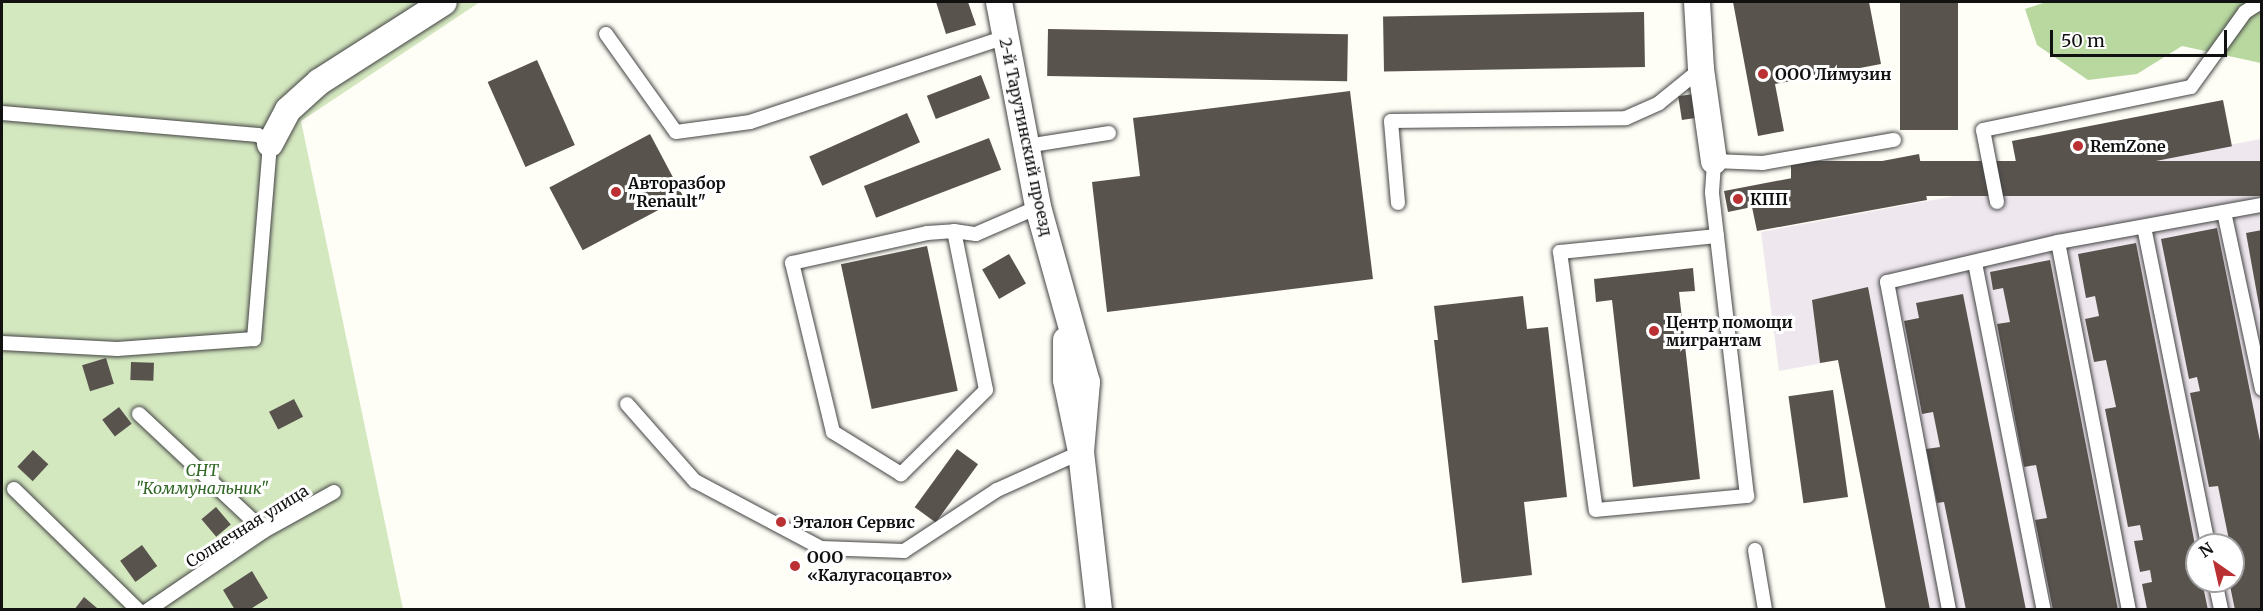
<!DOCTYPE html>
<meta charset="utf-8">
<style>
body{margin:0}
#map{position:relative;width:2263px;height:611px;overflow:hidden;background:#fefdf6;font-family:Merriweather,serif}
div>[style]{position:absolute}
.industrial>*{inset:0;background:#eee7ee}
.green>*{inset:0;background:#d4e8c0}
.forest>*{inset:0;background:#b8d8a0}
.building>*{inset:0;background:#59534e;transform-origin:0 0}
.roads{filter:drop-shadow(0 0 2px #444) drop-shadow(0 0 2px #444)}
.lane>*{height:14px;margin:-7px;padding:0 7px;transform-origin:7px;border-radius:7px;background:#fff}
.street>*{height:26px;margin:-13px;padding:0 13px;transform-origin:13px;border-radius:13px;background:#fff}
.dots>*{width:16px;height:16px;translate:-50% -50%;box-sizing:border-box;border:3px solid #fff;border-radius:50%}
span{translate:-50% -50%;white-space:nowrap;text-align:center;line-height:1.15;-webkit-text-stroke:6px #fff;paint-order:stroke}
.poi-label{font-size:16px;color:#111;font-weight:700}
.left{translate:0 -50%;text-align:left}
.street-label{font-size:16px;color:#111}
.park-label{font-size:16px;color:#306624;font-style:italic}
.frame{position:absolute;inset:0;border:3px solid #111;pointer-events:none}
.north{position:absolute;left:2185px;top:533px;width:60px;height:60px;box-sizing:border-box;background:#fff;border:2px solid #a0a0a0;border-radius:50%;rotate:326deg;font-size:16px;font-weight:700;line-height:24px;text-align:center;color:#111}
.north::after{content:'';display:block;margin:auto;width:21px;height:27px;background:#ba3033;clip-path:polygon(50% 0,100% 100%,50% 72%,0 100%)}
.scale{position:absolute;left:2050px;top:30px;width:177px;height:27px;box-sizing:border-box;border:3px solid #111;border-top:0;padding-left:8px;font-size:18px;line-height:21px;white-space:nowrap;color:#111;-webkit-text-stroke:4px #fff;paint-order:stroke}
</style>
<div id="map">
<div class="industrial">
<div style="clip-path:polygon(evenodd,2261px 139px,2261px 609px,1886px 609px,1838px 360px,1779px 371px,1761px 232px,2261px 139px,2197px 545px,2233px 545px,2233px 581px,2197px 581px,2197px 545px)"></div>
</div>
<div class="green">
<div style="clip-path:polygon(2px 2px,480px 2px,301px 121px,403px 609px,2px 609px)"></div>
</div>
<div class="forest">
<div style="clip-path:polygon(2046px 2px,2261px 2px,2261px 63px,2182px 46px,2137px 74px,2088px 80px,2037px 45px,2025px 9px)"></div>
</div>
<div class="building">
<div style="clip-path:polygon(936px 2px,968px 2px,976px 25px,946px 34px)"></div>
<div style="clip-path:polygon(1733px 2px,1869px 2px,1881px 64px,1775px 84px,1784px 131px,1758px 136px)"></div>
<div style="left:1900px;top:2px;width:58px;height:128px"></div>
<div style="left:1644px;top:12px;width:55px;height:261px;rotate:89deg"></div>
<div style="left:1048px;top:29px;width:300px;height:47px;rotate:1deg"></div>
<div style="left:537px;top:60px;width:93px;height:54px;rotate:66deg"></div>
<div style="left:981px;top:75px;width:25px;height:58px;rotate:69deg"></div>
<div style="clip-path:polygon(1350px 91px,1373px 279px,1107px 312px,1092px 182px,1140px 176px,1133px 118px)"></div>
<div style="left:1693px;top:94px;width:24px;height:15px;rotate:81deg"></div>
<div style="left:2223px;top:100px;width:47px;height:215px;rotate:79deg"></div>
<div style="left:907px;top:113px;width:32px;height:107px;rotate:66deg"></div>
<div style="left:650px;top:134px;width:71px;height:114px;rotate:62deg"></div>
<div style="left:989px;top:138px;width:34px;height:134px;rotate:69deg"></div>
<div style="clip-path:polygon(1919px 154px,1927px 200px,1757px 231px,1752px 207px,1728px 212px,1724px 191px)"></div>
<div style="left:2262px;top:161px;width:35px;height:471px;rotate:90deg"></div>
<div style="clip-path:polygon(2217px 228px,2262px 451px,2262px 610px,2235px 610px,2229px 581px,2233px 581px,2234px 569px,2233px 545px,2230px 545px,2218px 486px,2209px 487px,2190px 393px,2200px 391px,2197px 377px,2189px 379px,2161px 239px)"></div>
<div style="clip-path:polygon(2262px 230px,2262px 311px,2260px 311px,2246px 233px)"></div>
<div style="clip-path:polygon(2136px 243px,2197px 555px,2197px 581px,2202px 581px,2208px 610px,2147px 609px,2142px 584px,2152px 582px,2150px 570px,2140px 572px,2134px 541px,2143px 540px,2140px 525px,2128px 527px,2105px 409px,2116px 407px,2106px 360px,2094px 362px,2085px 319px,2099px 316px,2095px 296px,2086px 298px,2078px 254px)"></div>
<div style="left:927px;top:246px;width:148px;height:88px;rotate:78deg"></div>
<div style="left:1009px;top:254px;width:34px;height:31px;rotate:60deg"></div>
<div style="clip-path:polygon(2050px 260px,2118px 610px,2053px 610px,2035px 520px,2047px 518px,2036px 465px,2024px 467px,1997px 324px,2010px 322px,2003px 288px,1993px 290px,1990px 272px)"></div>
<div style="clip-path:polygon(1693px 268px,1695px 291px,1679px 292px,1700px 479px,1633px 487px,1612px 300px,1596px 302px,1594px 279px)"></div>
<div style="clip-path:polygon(1868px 287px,1930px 610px,1886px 610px,1838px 360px,1820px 363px,1812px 300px)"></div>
<div style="clip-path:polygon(1963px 294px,2026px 610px,1966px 610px,1944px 502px,1937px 503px,1926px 449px,1940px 447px,1933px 412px,1922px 414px,1904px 321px,1919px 318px,1916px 303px)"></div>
<div style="clip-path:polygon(1523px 296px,1527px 329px,1548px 327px,1567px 497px,1524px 502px,1532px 575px,1462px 583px,1434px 340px,1438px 340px,1434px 306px)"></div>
<div style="left:106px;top:358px;width:27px;height:25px;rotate:73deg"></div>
<div style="left:131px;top:362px;width:23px;height:18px;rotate:2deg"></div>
<div style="left:1833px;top:390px;width:108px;height:45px;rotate:82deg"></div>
<div style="left:294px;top:399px;width:20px;height:28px;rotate:63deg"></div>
<div style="left:119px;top:407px;width:21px;height:21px;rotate:53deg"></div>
<div style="left:957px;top:449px;width:26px;height:72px;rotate:36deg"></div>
<div style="left:33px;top:450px;width:21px;height:23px;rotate:43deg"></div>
<div style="left:216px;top:507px;width:23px;height:19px;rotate:50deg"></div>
<div style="left:142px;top:545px;width:26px;height:27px;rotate:54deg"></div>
<div style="clip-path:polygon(252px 571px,268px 598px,249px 610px,235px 610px,223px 590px)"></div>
<div style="clip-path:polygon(84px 597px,97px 608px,95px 610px,74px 610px)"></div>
</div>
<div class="roads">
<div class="lane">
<div style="left:606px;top:34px;width:120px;rotate:54.5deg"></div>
<div style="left:676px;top:132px;width:75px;rotate:-7.7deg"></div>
<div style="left:750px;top:122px;width:269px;rotate:-18.4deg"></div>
<div style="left:2px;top:113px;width:257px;rotate:4.9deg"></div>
<div style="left:258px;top:135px;width:15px;rotate:37deg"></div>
<div style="left:270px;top:144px;width:196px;rotate:94.7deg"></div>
<div style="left:254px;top:339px;width:137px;rotate:175.8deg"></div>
<div style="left:117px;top:349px;width:115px;rotate:-177deg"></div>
<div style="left:1026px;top:146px;width:84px;rotate:-8.9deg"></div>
<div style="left:1997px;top:202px;width:73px;rotate:-101deg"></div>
<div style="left:1983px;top:130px;width:212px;rotate:-11.7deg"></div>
<div style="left:2191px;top:87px;width:92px;rotate:-54.2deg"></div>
<div style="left:2245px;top:12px;width:19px;rotate:-32deg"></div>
<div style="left:1398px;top:203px;width:82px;rotate:-94.9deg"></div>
<div style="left:1391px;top:121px;width:235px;rotate:-0.7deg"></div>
<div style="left:1626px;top:118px;width:36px;rotate:-24deg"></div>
<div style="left:1659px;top:103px;width:54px;rotate:-39deg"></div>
<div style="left:2224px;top:212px;width:181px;rotate:77.9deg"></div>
<div style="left:2144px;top:227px;width:324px;rotate:78.6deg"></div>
<div style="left:954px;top:231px;width:162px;rotate:78.6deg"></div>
<div style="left:986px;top:390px;width:120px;rotate:135.3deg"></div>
<div style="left:901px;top:474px;width:80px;rotate:-148.3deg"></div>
<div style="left:833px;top:432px;width:174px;rotate:-103.6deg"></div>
<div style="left:792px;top:263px;width:138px;rotate:-12.5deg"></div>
<div style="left:927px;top:233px;width:27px;rotate:-4deg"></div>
<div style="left:954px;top:231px;width:22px;rotate:8deg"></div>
<div style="left:976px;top:234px;width:68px;rotate:-23.5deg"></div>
<div style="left:1717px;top:236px;width:158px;rotate:174.2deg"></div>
<div style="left:1560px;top:252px;width:260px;rotate:82.1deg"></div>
<div style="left:1596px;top:510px;width:152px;rotate:-5.3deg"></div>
<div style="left:1747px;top:496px;width:306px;rotate:-96.6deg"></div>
<div style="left:1712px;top:192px;width:31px;rotate:-86deg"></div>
<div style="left:1714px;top:161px;width:49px;rotate:2.3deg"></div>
<div style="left:1763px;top:163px;width:133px;rotate:-10deg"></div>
<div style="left:2058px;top:242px;width:375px;rotate:79.1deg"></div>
<div style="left:1975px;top:263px;width:354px;rotate:78.8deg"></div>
<div style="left:627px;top:404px;width:103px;rotate:48.6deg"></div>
<div style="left:695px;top:481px;width:143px;rotate:28deg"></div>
<div style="left:821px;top:548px;width:83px;rotate:2.1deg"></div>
<div style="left:904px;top:551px;width:111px;rotate:-33.3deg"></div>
<div style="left:997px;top:490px;width:92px;rotate:-24.3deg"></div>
<div style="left:139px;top:414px;width:171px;rotate:43.1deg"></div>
<div style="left:14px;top:489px;width:173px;rotate:44.3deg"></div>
<div style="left:1755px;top:550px;width:61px;rotate:80.5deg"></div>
<div style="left:2215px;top:581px;width:30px;rotate:78deg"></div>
<div style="left:148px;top:610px;width:140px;rotate:-34.3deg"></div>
<div style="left:264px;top:531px;width:80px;rotate:-29.1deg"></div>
<div style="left:1949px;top:610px;width:334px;rotate:-100.7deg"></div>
<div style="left:1887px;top:282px;width:176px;rotate:-13.2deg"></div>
<div style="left:2058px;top:242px;width:207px;rotate:-10.3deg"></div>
</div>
<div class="street">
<div style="left:999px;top:2px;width:209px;rotate:79.2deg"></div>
<div style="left:1038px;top:207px;width:182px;rotate:74.4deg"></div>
<div style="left:1087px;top:382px;width:70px;rotate:94.9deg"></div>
<div style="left:1697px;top:2px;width:67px;rotate:86.6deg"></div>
<div style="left:1701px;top:69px;width:93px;rotate:82deg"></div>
<div style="left:270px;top:144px;width:38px;rotate:-62deg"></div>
<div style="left:288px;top:110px;width:42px;rotate:-42.1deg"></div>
<div style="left:319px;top:82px;width:148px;rotate:-32.6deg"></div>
<div style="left:1066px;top:340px;width:40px;rotate:90deg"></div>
<div style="left:1066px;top:380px;width:74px;rotate:78.2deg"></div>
<div style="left:1081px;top:452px;width:159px;rotate:83.5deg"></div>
</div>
</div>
<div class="dots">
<div style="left:1763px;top:74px;background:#ba3033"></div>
<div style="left:2078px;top:146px;background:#ba3033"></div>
<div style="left:616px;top:192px;background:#ba3033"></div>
<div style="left:1738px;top:199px;background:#ba3033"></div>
<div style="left:1654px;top:331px;background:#ba3033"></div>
<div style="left:781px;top:522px;background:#ba3033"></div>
<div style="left:795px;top:566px;background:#ba3033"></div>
</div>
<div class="poi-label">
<span class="left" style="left:1775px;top:74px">ООО Лимузин</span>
<span class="left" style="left:2090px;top:146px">RemZone</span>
<span class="left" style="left:628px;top:192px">Авторазбор<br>"Renault"</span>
<span class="left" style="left:1750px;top:199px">КПП</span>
<span class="left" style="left:1666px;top:331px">Центр помощи<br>мигрантам</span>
<span class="left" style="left:793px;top:522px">Эталон Сервис</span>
<span class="left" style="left:807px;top:566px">ООО<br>«Калугасоцавто»</span>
</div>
<div class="street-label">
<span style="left:1026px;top:137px;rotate:78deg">2-й Тарутинский проезд</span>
<span style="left:247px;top:526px;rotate:-32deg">Солнечная улица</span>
</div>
<div class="park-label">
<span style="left:202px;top:479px">СНТ<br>"Коммунальник"</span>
</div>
<div class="frame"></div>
<div class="north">N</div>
<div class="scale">50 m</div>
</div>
